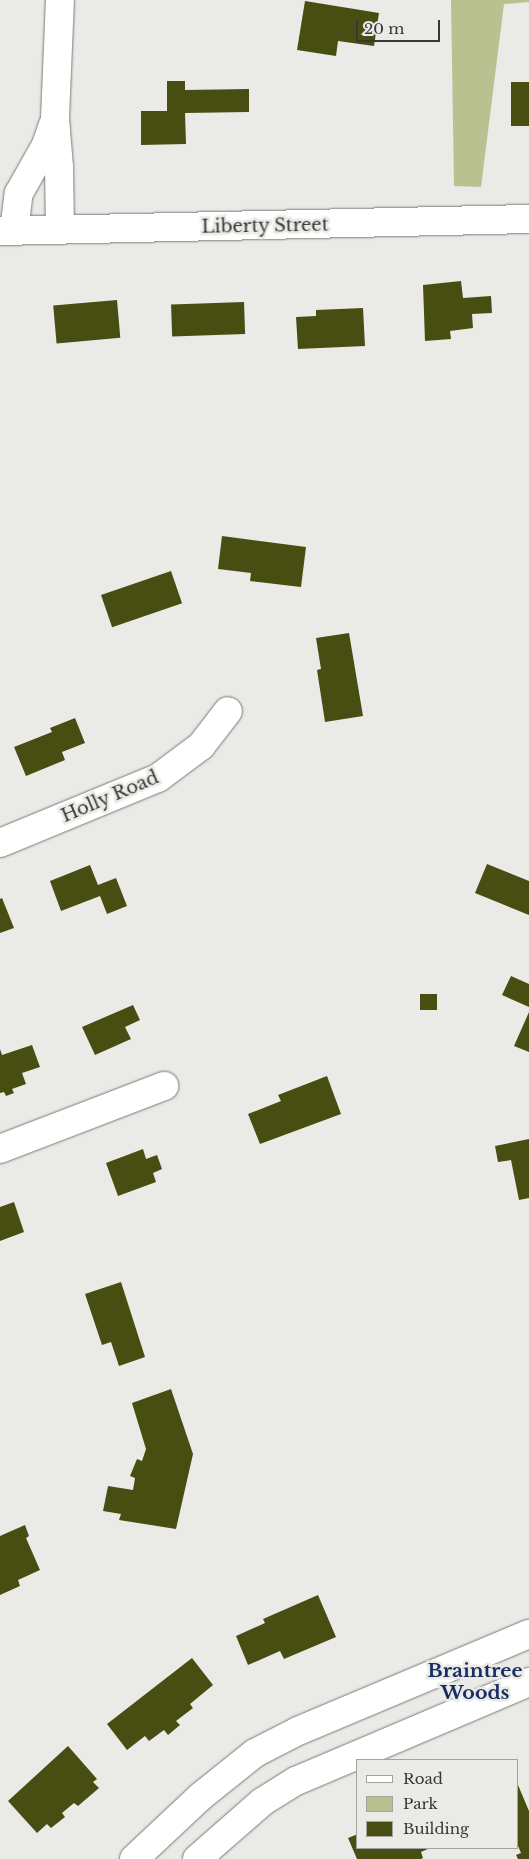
<!DOCTYPE html>
<style>
body{margin:0}
#map{position:relative;width:529px;height:1859px;overflow:hidden;background:#eaeae7;font-family:"Libre Baskerville",serif}
div>[style]{position:absolute}
.green>*{inset:0;background:#b9c190}
.building>*{inset:0;background:#484e12;transform-origin:0 0}
.roads{filter:drop-shadow(0 0 1px #797a77) drop-shadow(0 0 1px #797a77)}
.street>*{height:28px;margin:-14px;padding:0 14px;transform-origin:14px;border-radius:14px;background:#fff}
.secondary>*{height:28px;margin:-14px;padding:0 14px;transform-origin:14px;border-radius:14px;background:#fff}
span{translate:-50% -50%;white-space:nowrap;text-align:center;line-height:1.15;-webkit-text-stroke:5px #eaeae7;paint-order:stroke}
.street-label{font-size:18px;color:#373736}
.neighbourhood-label{font-size:19px;color:#192e64;font-weight:700}
.legend{position:absolute;left:356px;top:1759px;width:162px;height:90px;box-sizing:border-box;background:#eaeae7;border:1px solid #a2a2a0;margin:0;padding:6px 9px;list-style:none;font-size:15px;color:#373736}
.legend li{display:flex;align-items:center;gap:10px;height:25px}
.legend b{width:25px;border:1px solid #a2a2a0}
.scale{position:absolute;left:356px;top:20px;width:84px;height:22px;box-sizing:border-box;border:2px solid #373736;border-top:0;padding-left:6px;font-size:15px;line-height:18px;white-space:nowrap;color:#373736;-webkit-text-stroke:4px #eaeae7;paint-order:stroke}
</style>
<div id="map">
<div class="green">
<div style="clip-path:polygon(451px 0,529px 0,529px 2px,504px 4px,481px 187px,454px 186px)"></div>
</div>
<div class="building">
<div style="clip-path:polygon(305px 1px,379px 13px,374px 46px,338px 41px,336px 56px,297px 50px)"></div>
<div style="clip-path:polygon(167px 81px,185px 81px,185px 90px,249px 89px,249px 112px,185px 113px,186px 144px,141px 145px,141px 111px,167px 111px)"></div>
<div style="left:529px;top:82px;width:44px;height:18px;rotate:90deg"></div>
<div style="clip-path:polygon(461px 281px,463px 298px,491px 296px,492px 313px,472px 314px,473px 328px,450px 331px,451px 339px,425px 341px,423px 285px)"></div>
<div style="left:117px;top:300px;width:38px;height:64px;rotate:85deg"></div>
<div style="left:244px;top:302px;width:32px;height:73px;rotate:88deg"></div>
<div style="clip-path:polygon(363px 308px,365px 346px,298px 349px,296px 317px,316px 316px,316px 310px)"></div>
<div style="clip-path:polygon(222px 536px,306px 547px,301px 587px,250px 581px,251px 573px,218px 569px)"></div>
<div style="left:171px;top:571px;width:34px;height:74px;rotate:71deg"></div>
<div style="clip-path:polygon(349px 633px,363px 716px,325px 722px,317px 670px,321px 669px,316px 638px)"></div>
<div style="clip-path:polygon(75px 718px,85px 743px,62px 752px,65px 760px,26px 776px,14px 747px,52px 732px,50px 728px)"></div>
<div style="clip-path:polygon(487px 864px,529px 881px,529px 915px,475px 893px)"></div>
<div style="clip-path:polygon(90px 865px,98px 885px,116px 878px,127px 906px,107px 914px,100px 896px,61px 911px,50px 881px)"></div>
<div style="clip-path:polygon(2px 898px,14px 928px,0 933px,0 899px)"></div>
<div style="clip-path:polygon(511px 976px,529px 984px,529px 1007px,502px 995px)"></div>
<div style="left:420px;top:994px;width:17px;height:16px"></div>
<div style="clip-path:polygon(133px 1005px,140px 1020px,125px 1027px,131px 1039px,95px 1055px,82px 1027px)"></div>
<div style="clip-path:polygon(529px 1012px,529px 1052px,514px 1046px)"></div>
<div style="clip-path:polygon(32px 1045px,40px 1067px,22px 1073px,26px 1084px,12px 1089px,14px 1093px,6px 1096px,4px 1092px,0 1093px,0 1049px,2px 1055px)"></div>
<div style="clip-path:polygon(327px 1076px,341px 1114px,260px 1144px,248px 1114px,281px 1101px,278px 1095px)"></div>
<div style="clip-path:polygon(529px 1139px,529px 1198px,519px 1200px,511px 1160px,498px 1162px,495px 1146px)"></div>
<div style="clip-path:polygon(143px 1149px,146px 1159px,157px 1155px,162px 1169px,153px 1173px,156px 1182px,118px 1196px,106px 1163px)"></div>
<div style="clip-path:polygon(14px 1202px,24px 1232px,0 1241px,0 1207px)"></div>
<div style="clip-path:polygon(121px 1282px,145px 1357px,119px 1366px,111px 1342px,102px 1345px,85px 1294px)"></div>
<div style="clip-path:polygon(171px 1389px,193px 1454px,176px 1529px,119px 1520px,121px 1514px,103px 1511px,108px 1486px,133px 1490px,135px 1478px,130px 1476px,137px 1459px,142px 1461px,146px 1449px,132px 1403px)"></div>
<div style="clip-path:polygon(25px 1525px,29px 1536px,26px 1538px,40px 1570px,18px 1580px,20px 1586px,0 1595px,0 1536px)"></div>
<div style="clip-path:polygon(318px 1595px,336px 1637px,284px 1659px,280px 1651px,248px 1665px,236px 1636px,265px 1623px,263px 1619px)"></div>
<div style="clip-path:polygon(192px 1658px,213px 1685px,190px 1704px,193px 1708px,176px 1721px,180px 1725px,168px 1735px,164px 1730px,149px 1741px,145px 1736px,127px 1750px,107px 1724px)"></div>
<div style="clip-path:polygon(68px 1746px,97px 1779px,93px 1782px,99px 1788px,78px 1806px,74px 1803px,62px 1813px,65px 1817px,51px 1828px,47px 1824px,37px 1833px,8px 1801px)"></div>
<div style="clip-path:polygon(518px 1785px,529px 1811px,529px 1859px,518px 1859px,516px 1855px,521px 1853px,518px 1846px)"></div>
<div style="clip-path:polygon(358px 1834px,358px 1848px,430px 1848px,421px 1852px,423px 1858px,421px 1859px,357px 1859px,348px 1838px)"></div>
</div>
<div class="roads">
<div class="street">
<div style="left:60px;top:230px;width:63px;rotate:-90.9deg"></div>
<div style="left:59px;top:167px;width:49px;rotate:-94.7deg"></div>
<div style="left:55px;top:118px;width:118px;rotate:-87.6deg"></div>
<div style="left:14px;top:231px;width:38px;rotate:-83deg"></div>
<div style="left:19px;top:193px;width:55px;rotate:-60.6deg"></div>
<div style="left:46px;top:145px;width:21px;rotate:-71deg"></div>
<div style="left:0;top:843px;width:171px;rotate:-22.4deg"></div>
<div style="left:158px;top:778px;width:54px;rotate:-36.7deg"></div>
<div style="left:201px;top:746px;width:44px;rotate:-52.4deg"></div>
<div style="left:0;top:1149px;width:176px;rotate:-21deg"></div>
<div style="left:134px;top:1859px;width:91px;rotate:-43.2deg"></div>
<div style="left:200px;top:1797px;width:70px;rotate:-38.7deg"></div>
<div style="left:255px;top:1753px;width:48px;rotate:-27.1deg"></div>
<div style="left:298px;top:1731px;width:251px;rotate:-22.8deg"></div>
<div style="left:197px;top:1859px;width:86px;rotate:-41.2deg"></div>
<div style="left:262px;top:1802px;width:40px;rotate:-32deg"></div>
<div style="left:296px;top:1781px;width:253px;rotate:-23deg"></div>
</div>
<div class="secondary">
<div style="left:0;top:231px;width:529px;rotate:-1.3deg"></div>
</div>
</div>
<div class="street-label">
<span style="left:265px;top:226px;rotate:-1deg">Liberty Street</span>
<span style="left:110px;top:797px;rotate:-23deg">Holly Road</span>
</div>
<div class="neighbourhood-label">
<span style="left:475px;top:1682px">Braintree<br>Woods</span>
</div>
<ul class="legend">
<li><b style="height:6px;background:#fff"></b>Road</li>
<li><b style="height:14px;background:#b9c190"></b>Park</li>
<li><b style="height:14px;background:#484e12"></b>Building</li>
</ul>
<div class="scale">20 m</div>
</div>
